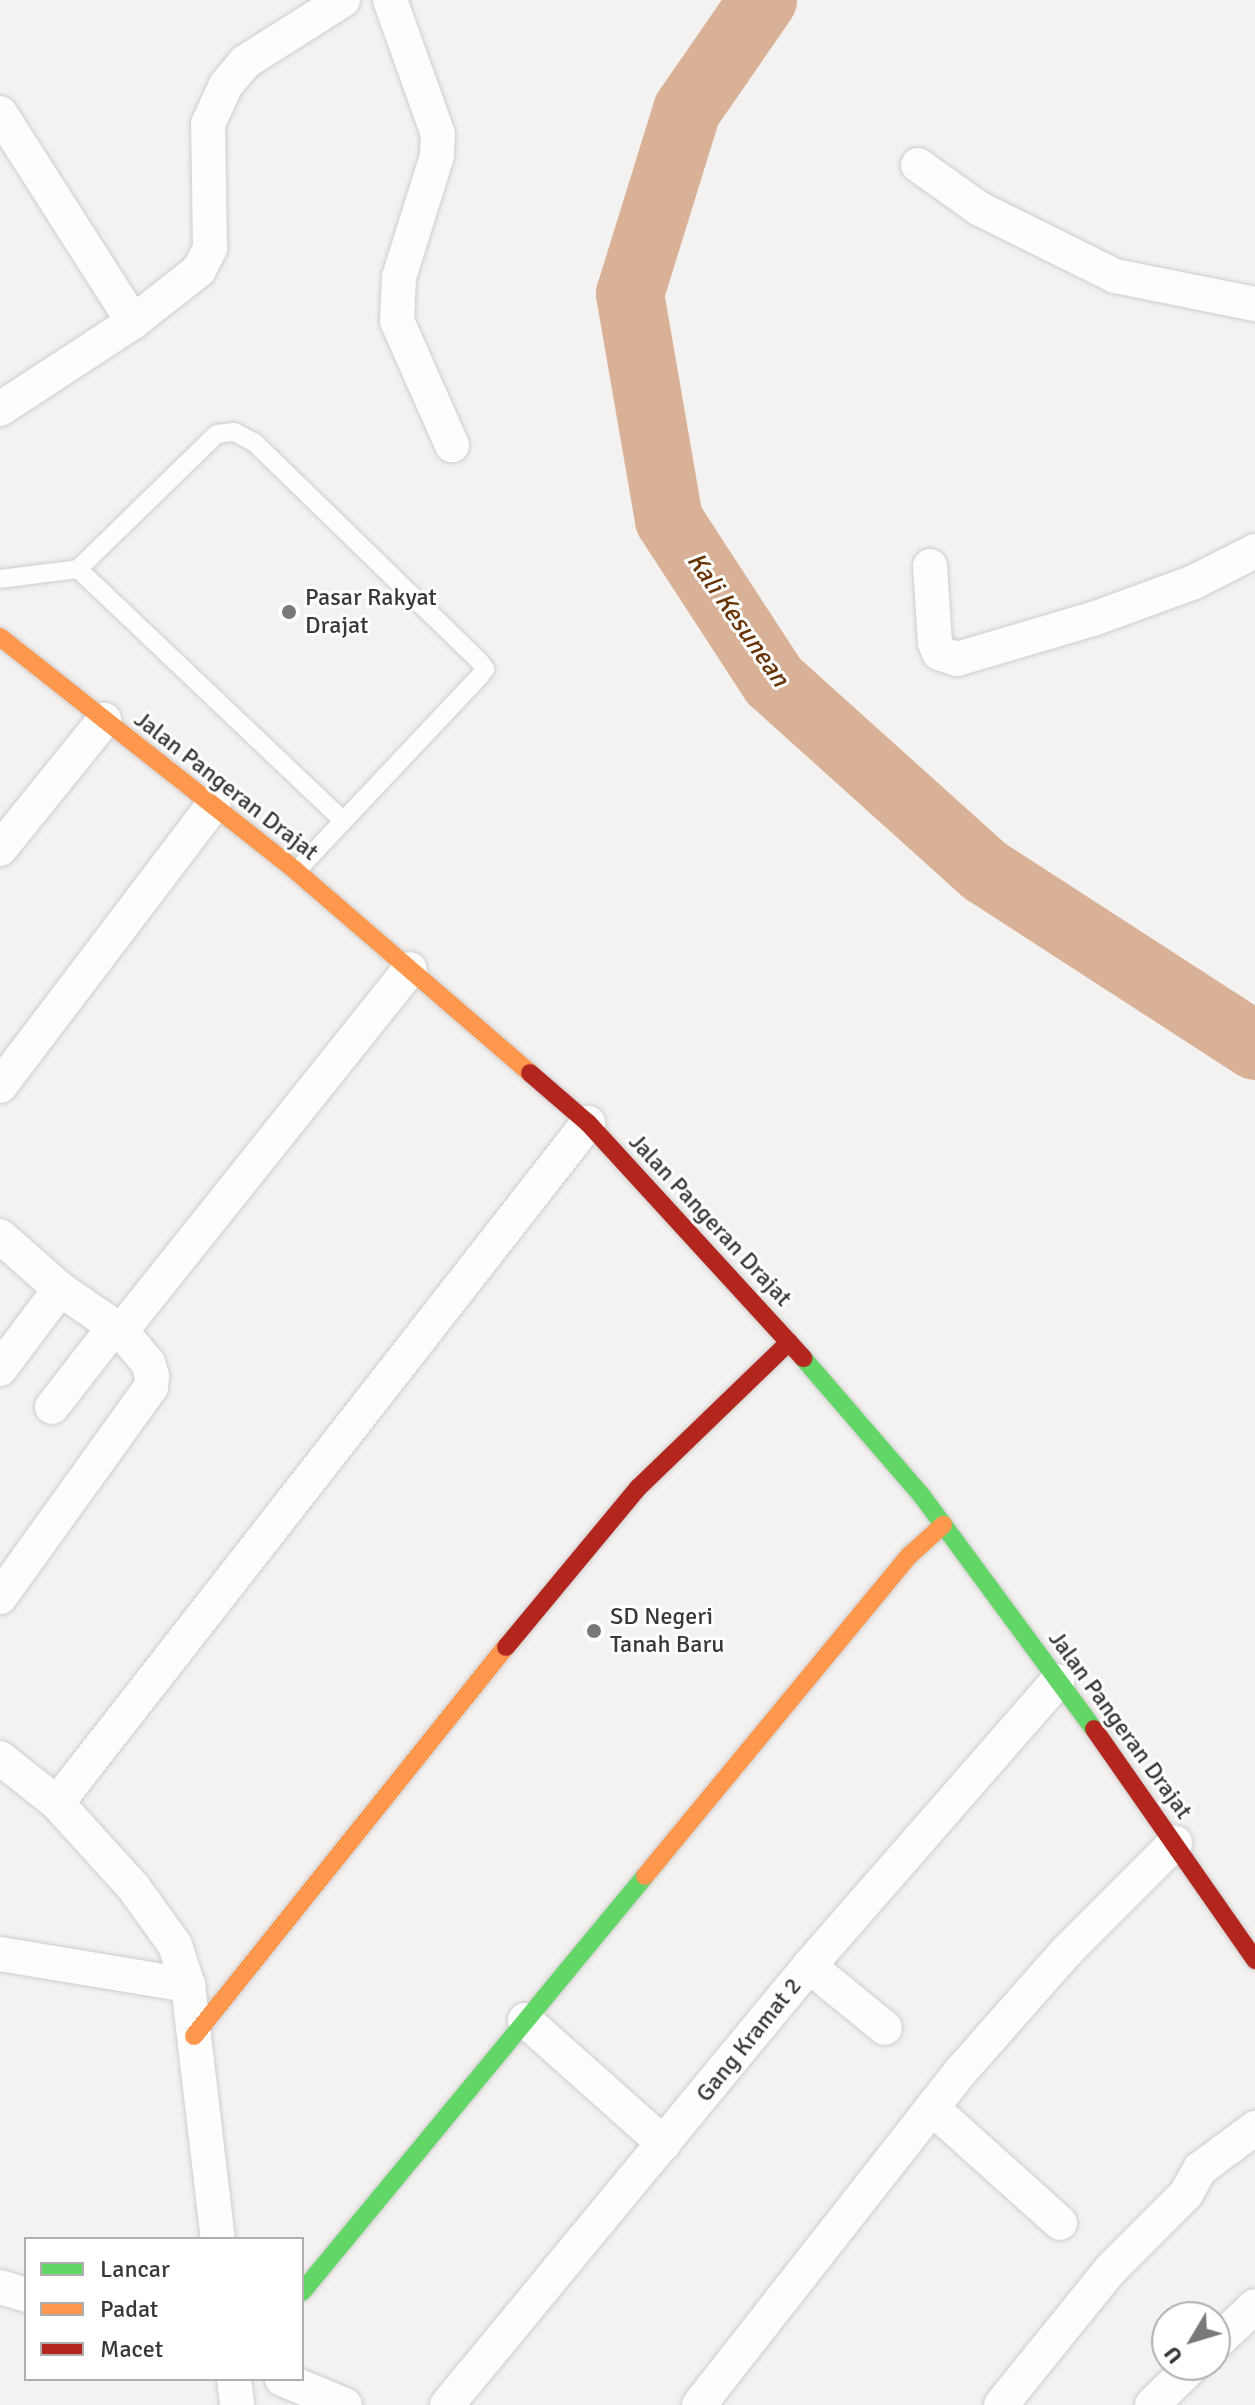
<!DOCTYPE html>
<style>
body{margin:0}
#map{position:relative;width:1255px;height:2405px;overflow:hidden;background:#f4f2f1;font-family:Signika,sans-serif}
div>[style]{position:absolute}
.river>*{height:68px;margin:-34px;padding:0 34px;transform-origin:34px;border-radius:34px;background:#d9b196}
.roads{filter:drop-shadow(0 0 2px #cfcdcd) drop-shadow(0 0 2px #cfcdcd)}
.lane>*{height:18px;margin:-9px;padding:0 9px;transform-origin:9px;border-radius:9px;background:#fdfdfd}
.street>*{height:34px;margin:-17px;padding:0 17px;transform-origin:17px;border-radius:17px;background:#fdfdfd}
.fast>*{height:18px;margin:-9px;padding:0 9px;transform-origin:9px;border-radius:9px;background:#63d668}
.slow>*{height:18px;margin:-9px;padding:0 9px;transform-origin:9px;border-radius:9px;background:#ff974d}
.jam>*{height:18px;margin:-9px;padding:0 9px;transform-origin:9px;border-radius:9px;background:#b3261e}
.dots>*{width:22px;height:22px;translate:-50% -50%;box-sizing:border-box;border:4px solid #fff;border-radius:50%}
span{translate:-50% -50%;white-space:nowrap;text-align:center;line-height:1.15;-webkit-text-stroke:6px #fff;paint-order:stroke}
.poi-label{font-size:24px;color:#393837}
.left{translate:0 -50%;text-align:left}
.street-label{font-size:24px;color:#393837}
.water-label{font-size:26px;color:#683405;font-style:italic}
.legend{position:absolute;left:24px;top:2237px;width:280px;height:144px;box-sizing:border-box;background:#fff;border:2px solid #b0afaf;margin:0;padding:10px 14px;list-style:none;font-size:24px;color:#393837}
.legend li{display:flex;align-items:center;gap:16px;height:40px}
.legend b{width:40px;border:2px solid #b0afaf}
.north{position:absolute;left:1151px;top:2301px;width:80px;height:80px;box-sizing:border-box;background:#fff;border:2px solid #b0afaf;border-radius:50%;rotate:232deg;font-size:22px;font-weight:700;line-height:32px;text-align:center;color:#393837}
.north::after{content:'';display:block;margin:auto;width:28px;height:36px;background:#7a7978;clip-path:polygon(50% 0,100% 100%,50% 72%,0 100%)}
</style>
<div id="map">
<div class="river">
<div style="left:763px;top:0;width:134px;rotate:124.6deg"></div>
<div style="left:687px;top:110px;width:193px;rotate:107.2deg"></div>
<div style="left:630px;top:294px;width:229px;rotate:80.2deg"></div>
<div style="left:669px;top:520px;width:192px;rotate:56.9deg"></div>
<div style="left:774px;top:681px;width:284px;rotate:42deg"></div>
<div style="left:985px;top:871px;width:322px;rotate:32.9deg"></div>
</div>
<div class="roads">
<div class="lane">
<div style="left:78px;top:569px;width:361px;rotate:43.5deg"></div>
<div style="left:0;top:579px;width:79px;rotate:-7.3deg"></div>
<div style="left:78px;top:569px;width:194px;rotate:-44.2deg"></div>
<div style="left:217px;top:434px;width:17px;rotate:-7deg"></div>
<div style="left:234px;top:432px;width:22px;rotate:27deg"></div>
<div style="left:254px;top:442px;width:315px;rotate:44.2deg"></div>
<div style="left:480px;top:662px;width:9px;rotate:54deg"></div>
<div style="left:485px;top:669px;width:9px;rotate:126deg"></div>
<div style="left:480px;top:676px;width:268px;rotate:133.3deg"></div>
</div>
<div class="street">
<div style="left:390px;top:0;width:142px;rotate:70.3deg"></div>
<div style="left:438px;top:134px;width:22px;rotate:93deg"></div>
<div style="left:437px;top:156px;width:127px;rotate:107.4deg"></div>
<div style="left:399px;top:277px;width:44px;rotate:92.6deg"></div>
<div style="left:397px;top:321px;width:136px;rotate:66.1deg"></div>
<div style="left:0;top:113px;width:248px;rotate:57.5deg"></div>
<div style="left:918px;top:165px;width:76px;rotate:35.4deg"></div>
<div style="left:980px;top:209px;width:151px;rotate:26.4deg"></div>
<div style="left:1115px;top:276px;width:143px;rotate:11.3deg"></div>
<div style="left:0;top:409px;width:159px;rotate:-33.2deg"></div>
<div style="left:133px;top:322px;width:84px;rotate:-38.2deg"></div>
<div style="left:199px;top:270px;width:25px;rotate:-63deg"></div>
<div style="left:210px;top:248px;width:124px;rotate:-90.9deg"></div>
<div style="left:208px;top:124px;width:43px;rotate:-65.2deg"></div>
<div style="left:226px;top:85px;width:30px;rotate:-50deg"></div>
<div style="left:245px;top:62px;width:116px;rotate:-32.3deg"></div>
<div style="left:930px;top:566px;width:77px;rotate:86.3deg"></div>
<div style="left:935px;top:643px;width:11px;rotate:68deg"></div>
<div style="left:939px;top:653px;width:19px;rotate:18deg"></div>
<div style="left:957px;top:659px;width:142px;rotate:-16.4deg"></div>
<div style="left:1093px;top:619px;width:105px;rotate:-20deg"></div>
<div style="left:1192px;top:583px;width:71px;rotate:-26.9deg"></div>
<div style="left:0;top:849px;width:166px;rotate:-51.1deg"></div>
<div style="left:0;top:1086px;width:353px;rotate:-52.8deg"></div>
<div style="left:0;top:1236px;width:80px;rotate:41.5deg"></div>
<div style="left:60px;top:1289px;width:74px;rotate:34.5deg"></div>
<div style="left:121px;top:1331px;width:42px;rotate:49.8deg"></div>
<div style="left:148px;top:1363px;width:14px;rotate:73deg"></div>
<div style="left:152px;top:1376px;width:11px;rotate:95deg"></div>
<div style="left:151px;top:1387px;width:259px;rotate:125.7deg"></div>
<div style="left:121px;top:1331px;width:463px;rotate:-51.4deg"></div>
<div style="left:0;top:1369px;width:100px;rotate:-53.1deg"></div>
<div style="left:52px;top:1407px;width:103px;rotate:-52.1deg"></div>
<div style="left:0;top:1758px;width:73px;rotate:38.3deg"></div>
<div style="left:57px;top:1803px;width:115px;rotate:47.8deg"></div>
<div style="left:134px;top:1888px;width:70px;rotate:54.3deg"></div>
<div style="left:175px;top:1945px;width:42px;rotate:72deg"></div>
<div style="left:188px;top:1985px;width:256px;rotate:83.3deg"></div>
<div style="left:57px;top:1803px;width:863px;rotate:-52.01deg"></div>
<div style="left:0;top:1954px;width:191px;rotate:9.4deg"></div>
<div style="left:809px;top:1966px;width:98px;rotate:39.2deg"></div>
<div style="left:525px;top:2020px;width:186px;rotate:41.7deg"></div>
<div style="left:932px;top:2108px;width:172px;rotate:41.9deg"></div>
<div style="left:0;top:2287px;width:27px;rotate:17deg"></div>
<div style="left:1215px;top:2344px;width:55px;rotate:-43.5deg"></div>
<div style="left:234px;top:2379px;width:26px;rotate:83deg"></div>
<div style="left:282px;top:2379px;width:68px;rotate:22.4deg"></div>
<div style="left:447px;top:2405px;width:569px;rotate:-50.49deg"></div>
<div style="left:809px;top:1966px;width:378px;rotate:-48.9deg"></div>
<div style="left:699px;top:2405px;width:426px;rotate:-51.9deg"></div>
<div style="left:962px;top:2070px;width:159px;rotate:-48.6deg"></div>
<div style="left:1067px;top:1951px;width:153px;rotate:-45deg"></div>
<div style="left:1001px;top:2405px;width:174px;rotate:-51.1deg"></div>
<div style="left:1110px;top:2270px;width:107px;rotate:-45deg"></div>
<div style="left:1186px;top:2194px;width:29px;rotate:-61deg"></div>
<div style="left:1200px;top:2169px;width:69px;rotate:-36.7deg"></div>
<div style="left:1152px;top:2405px;width:57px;rotate:-44.3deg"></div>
</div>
<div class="fast">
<div style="left:803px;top:1358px;width:182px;rotate:49.2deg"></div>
<div style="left:922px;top:1496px;width:290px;rotate:53.6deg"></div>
<div style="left:302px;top:2292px;width:539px;rotate:-50.49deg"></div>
</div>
<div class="slow">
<div style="left:0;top:637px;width:377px;rotate:38.3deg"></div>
<div style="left:296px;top:871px;width:309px;rotate:40.8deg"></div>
<div style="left:645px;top:1876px;width:416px;rotate:-50.5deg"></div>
<div style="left:910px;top:1555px;width:45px;rotate:-42.3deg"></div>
<div style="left:194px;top:2036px;width:499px;rotate:-51.3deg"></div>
</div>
<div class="jam">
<div style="left:530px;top:1073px;width:77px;rotate:40.8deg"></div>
<div style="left:588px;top:1123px;width:319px;rotate:47.5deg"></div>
<div style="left:506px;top:1647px;width:207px;rotate:-50.3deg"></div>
<div style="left:638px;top:1488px;width:210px;rotate:-44deg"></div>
<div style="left:1094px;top:1729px;width:282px;rotate:55.1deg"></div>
</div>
</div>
<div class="dots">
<div style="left:289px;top:612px;background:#7a7978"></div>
<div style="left:594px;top:1631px;background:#7a7978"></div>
</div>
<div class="poi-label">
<span class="left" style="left:305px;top:612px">Pasar Rakyat<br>Drajat</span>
<span class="left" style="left:610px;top:1631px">SD Negeri<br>Tanah Baru</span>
</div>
<div class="street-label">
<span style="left:226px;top:786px;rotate:38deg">Jalan Pangeran Drajat</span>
<span style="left:710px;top:1220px;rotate:47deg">Jalan Pangeran Drajat</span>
<span style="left:1120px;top:1725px;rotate:54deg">Jalan Pangeran Drajat</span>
<span style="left:749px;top:2040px;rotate:-51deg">Gang Kramat 2</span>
</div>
<div class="water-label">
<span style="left:737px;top:620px;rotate:55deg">Kali Kesunean</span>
</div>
<ul class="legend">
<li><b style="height:10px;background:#63d668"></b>Lancar</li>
<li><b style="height:10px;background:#ff974d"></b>Padat</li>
<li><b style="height:10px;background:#b3261e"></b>Macet</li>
</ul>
<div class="north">U</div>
</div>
